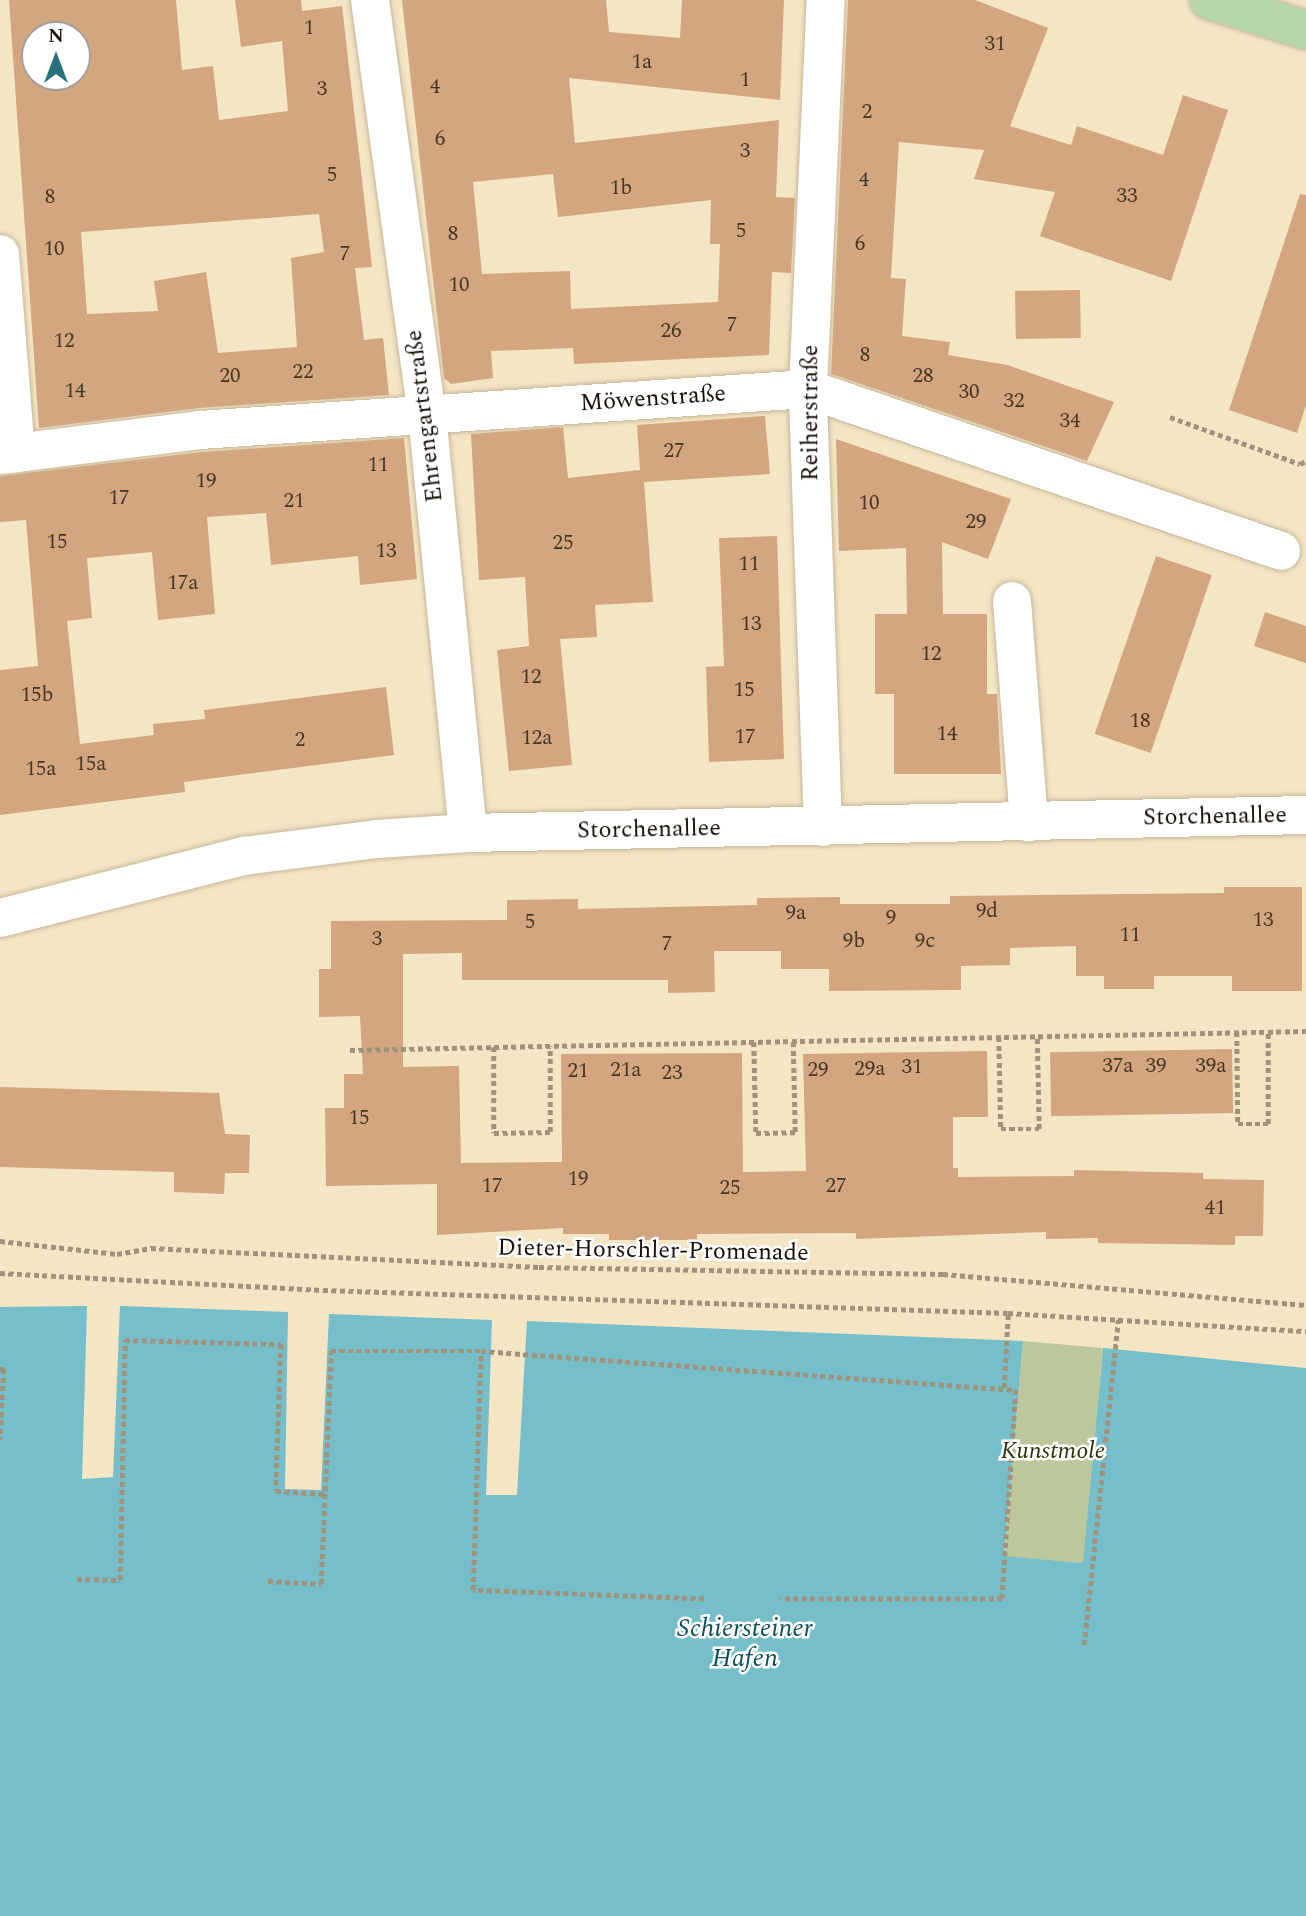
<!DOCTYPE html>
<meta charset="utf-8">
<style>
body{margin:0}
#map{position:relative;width:1306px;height:1916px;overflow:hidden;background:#f4e5c5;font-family:Spectral,serif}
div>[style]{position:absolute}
.green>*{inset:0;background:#bdc79c;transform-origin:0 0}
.water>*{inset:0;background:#76bfca}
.building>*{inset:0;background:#d3a67f;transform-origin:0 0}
.path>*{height:4.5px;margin-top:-2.25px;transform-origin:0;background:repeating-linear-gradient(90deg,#9f937c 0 5px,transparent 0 8.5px)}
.roads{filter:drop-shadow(0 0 2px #c6b799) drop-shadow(0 0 2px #c6b799)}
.minor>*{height:38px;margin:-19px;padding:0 19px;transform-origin:19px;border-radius:19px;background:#fff}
.major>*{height:38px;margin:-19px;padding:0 19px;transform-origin:19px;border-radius:19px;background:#b5d6a9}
span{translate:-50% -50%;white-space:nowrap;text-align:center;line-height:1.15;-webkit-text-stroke:5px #fff;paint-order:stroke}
.number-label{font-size:21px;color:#463625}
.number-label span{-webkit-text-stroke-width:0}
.street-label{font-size:24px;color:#171107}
.park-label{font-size:24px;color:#2c3308;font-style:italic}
.water-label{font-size:26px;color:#0d4f57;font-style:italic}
.north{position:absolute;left:21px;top:21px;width:70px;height:70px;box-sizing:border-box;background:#fff;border:2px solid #a2a09c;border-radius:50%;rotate:0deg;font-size:19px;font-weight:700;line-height:28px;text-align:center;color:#171107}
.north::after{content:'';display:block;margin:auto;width:24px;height:32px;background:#29727b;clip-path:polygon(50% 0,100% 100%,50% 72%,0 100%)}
</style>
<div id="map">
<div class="green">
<div style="left:1023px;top:1341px;width:80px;height:216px;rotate:5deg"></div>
</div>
<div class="water">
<div style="clip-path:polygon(87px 1306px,82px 1479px,113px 1477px,120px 1306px,288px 1312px,285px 1489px,321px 1490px,329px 1314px,492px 1320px,486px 1495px,517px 1495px,527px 1321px,1023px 1341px,1004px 1556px,1083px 1563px,1103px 1348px,1306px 1368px,1306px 1916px,0 1916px,0 1307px)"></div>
</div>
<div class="building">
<div style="clip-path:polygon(evenodd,9px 0,176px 0,182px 70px,213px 66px,219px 120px,288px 111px,282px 41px,241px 47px,235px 0,301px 0,302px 11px,342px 6px,372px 267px,355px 268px,364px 340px,383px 338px,389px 395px,199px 408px,39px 428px,9px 0,35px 35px,77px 35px,77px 77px,35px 77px,35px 35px,9px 0,319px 214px,324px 252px,291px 258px,297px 347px,218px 353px,206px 272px,154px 281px,158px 311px,87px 314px,81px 232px,319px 214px)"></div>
<div style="clip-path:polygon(evenodd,402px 0,606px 0,609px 32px,680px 38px,682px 0,784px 0,780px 100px,569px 78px,575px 143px,779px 120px,776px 197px,795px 198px,791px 273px,772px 272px,769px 355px,574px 364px,573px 348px,491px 351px,493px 378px,451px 384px,444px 378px,402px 0,553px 174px,558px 217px,711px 200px,710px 244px,720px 244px,718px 302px,571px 309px,570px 271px,482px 274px,473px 182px,553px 174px)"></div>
<div style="clip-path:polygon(848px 0,975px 0,1048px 28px,1010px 126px,1071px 145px,1077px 126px,1163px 155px,1183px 95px,1228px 110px,1171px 281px,1040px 236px,1055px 192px,974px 179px,984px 150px,899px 142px,891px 278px,906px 279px,902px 336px,950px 342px,948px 355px,1007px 365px,1114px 402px,1087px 461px,831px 374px)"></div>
<div style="clip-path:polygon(1300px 194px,1306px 195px,1306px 405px,1297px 433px,1229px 410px)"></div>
<div style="left:1080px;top:290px;width:48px;height:65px;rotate:89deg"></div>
<div style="clip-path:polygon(765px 416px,770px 474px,644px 482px,653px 602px,595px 605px,597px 637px,560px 639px,572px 765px,509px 771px,497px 650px,529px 646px,525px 577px,479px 580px,471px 434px,563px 427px,568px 478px,640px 470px,637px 425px)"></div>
<div style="clip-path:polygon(404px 438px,417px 579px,360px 585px,358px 556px,271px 565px,266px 513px,207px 517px,215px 614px,158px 620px,152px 552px,87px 558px,92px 618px,67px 621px,80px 744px,154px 735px,153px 724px,205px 719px,204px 710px,386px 687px,394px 755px,184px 782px,185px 792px,0 815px,0 670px,38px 666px,26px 520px,0 522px,0 476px,202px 452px)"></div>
<div style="clip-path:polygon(836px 439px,1011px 499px,988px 559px,942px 542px,943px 614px,987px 614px,987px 694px,997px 694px,1001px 774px,894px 774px,894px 694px,875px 694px,875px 614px,907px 614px,906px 548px,839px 551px)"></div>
<div style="clip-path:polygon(777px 536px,784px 759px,709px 762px,706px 667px,724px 666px,719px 538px)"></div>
<div style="left:1156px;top:556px;width:59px;height:188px;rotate:19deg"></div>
<div style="clip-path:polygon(1265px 612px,1306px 626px,1306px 663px,1254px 646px)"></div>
<div style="clip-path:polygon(1224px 887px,1302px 887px,1302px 991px,1232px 991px,1232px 976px,1154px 976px,1154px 989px,1104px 989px,1104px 976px,1076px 976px,1076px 946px,1010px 948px,1010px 965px,961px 966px,961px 990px,829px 991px,829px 969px,781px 969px,781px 951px,714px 951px,715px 992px,668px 993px,668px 980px,462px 980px,462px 953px,403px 954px,403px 1067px,459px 1066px,461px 1163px,562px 1162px,561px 1054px,742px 1053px,743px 1172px,806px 1171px,803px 1054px,987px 1051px,988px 1117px,953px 1117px,953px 1168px,958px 1168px,958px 1177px,1074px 1176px,1074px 1170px,1203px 1173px,1203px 1179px,1264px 1180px,1263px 1236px,1235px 1236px,1235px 1245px,1098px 1243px,1098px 1238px,1046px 1239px,1046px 1232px,856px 1239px,856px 1233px,697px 1234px,697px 1240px,609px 1240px,609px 1234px,563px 1234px,563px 1228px,437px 1235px,437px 1184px,326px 1186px,325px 1108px,344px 1108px,344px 1074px,363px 1074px,360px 1016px,319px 1017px,319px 969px,331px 969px,331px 921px,507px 920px,507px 900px,578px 899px,578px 909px,757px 905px,757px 898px,840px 897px,840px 904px,950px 904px,950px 896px,1224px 893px)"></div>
<div style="left:1232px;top:1049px;width:64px;height:182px;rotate:89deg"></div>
<div style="clip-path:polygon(0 1087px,219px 1093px,225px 1134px,250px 1135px,249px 1173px,225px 1173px,224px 1194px,174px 1192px,174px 1172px,0 1167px)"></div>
</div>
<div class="path">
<div style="left:1170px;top:417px;width:138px;rotate:19.9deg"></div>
<div style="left:1300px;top:464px;width:7px;rotate:-27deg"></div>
<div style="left:1237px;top:1032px;width:92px;rotate:89.4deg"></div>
<div style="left:1238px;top:1124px;width:30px"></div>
<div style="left:1268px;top:1124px;width:93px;rotate:-90deg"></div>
<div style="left:999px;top:1037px;width:92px;rotate:88.8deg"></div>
<div style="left:1001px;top:1129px;width:38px"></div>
<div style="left:1039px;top:1129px;width:92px;rotate:-91.2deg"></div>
<div style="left:754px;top:1042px;width:91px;rotate:88.7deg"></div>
<div style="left:756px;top:1133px;width:39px;rotate:-1deg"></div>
<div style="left:795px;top:1132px;width:90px;rotate:-91.3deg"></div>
<div style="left:494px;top:1047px;width:86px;rotate:90deg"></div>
<div style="left:494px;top:1133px;width:56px;rotate:-1deg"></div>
<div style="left:550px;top:1132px;width:86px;rotate:-90deg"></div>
<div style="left:350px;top:1050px;width:956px;rotate:-1.14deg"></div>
<div style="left:0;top:1241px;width:118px;rotate:6.3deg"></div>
<div style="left:117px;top:1254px;width:35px;rotate:-10deg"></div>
<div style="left:151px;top:1248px;width:388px;rotate:2.8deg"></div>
<div style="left:539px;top:1267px;width:404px;rotate:1deg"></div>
<div style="left:943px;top:1274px;width:364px;rotate:4.9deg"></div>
<div style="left:0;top:1273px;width:323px;rotate:3deg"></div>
<div style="left:323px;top:1290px;width:685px;rotate:1.92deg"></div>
<div style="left:1008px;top:1313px;width:299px;rotate:3.5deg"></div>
<div style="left:0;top:1369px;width:4px"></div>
<div style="left:4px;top:1369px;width:71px;rotate:93.2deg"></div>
<div style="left:1004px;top:1388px;width:75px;rotate:-86.9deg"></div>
<div style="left:77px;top:1579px;width:43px;rotate:1.3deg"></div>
<div style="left:120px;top:1580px;width:240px;rotate:-88.8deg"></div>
<div style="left:125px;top:1340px;width:156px;rotate:1.5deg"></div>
<div style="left:281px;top:1344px;width:147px;rotate:91.9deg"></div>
<div style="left:276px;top:1491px;width:49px;rotate:3.5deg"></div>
<div style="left:268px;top:1581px;width:53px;rotate:3.2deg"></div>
<div style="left:321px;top:1584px;width:233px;rotate:-87.5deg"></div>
<div style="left:331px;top:1351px;width:150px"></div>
<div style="left:704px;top:1599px;width:231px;rotate:-177.8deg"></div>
<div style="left:473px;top:1590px;width:239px;rotate:-88.1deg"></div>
<div style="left:481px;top:1351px;width:536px;rotate:4.17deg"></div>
<div style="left:1016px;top:1390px;width:209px;rotate:93.8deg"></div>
<div style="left:1002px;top:1599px;width:222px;rotate:180deg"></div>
<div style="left:1084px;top:1645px;width:327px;rotate:-84deg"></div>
</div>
<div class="roads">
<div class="minor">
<div style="left:370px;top:0;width:418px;rotate:82.2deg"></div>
<div style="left:427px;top:414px;width:421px;rotate:84.4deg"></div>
<div style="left:0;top:254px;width:200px;rotate:85.4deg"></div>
<div style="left:0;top:455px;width:202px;rotate:-7.1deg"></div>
<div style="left:200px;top:430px;width:609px;rotate:-3.86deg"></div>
<div style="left:808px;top:389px;width:500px;rotate:18.9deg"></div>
<div style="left:1012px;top:601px;width:222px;rotate:85.6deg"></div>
<div style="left:823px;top:827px;width:438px;rotate:-92deg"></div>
<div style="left:808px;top:389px;width:389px;rotate:-87.4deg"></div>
<div style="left:0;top:918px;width:252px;rotate:-14.3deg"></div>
<div style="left:244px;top:856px;width:134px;rotate:-7.3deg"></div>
<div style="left:377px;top:839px;width:91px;rotate:-3.8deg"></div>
<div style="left:468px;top:833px;width:838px;rotate:-1.23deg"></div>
</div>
<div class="major">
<div style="left:1209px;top:0;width:102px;rotate:17.2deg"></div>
</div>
</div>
<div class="number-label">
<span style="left:309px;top:28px">1</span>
<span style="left:995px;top:44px">31</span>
<span style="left:642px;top:62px">1a</span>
<span style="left:745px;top:80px">1</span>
<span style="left:435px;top:87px">4</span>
<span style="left:322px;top:89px">3</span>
<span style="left:867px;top:112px">2</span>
<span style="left:440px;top:139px">6</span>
<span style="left:745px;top:151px">3</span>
<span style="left:332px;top:175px">5</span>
<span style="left:864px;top:180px">4</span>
<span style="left:621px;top:188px">1b</span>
<span style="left:1127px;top:196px">33</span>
<span style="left:50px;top:197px">8</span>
<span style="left:741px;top:231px">5</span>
<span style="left:453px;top:234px">8</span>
<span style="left:860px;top:244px">6</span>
<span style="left:54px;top:249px">10</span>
<span style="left:345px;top:254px">7</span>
<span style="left:459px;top:285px">10</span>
<span style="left:732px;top:325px">7</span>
<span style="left:671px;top:331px">26</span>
<span style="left:64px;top:341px">12</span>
<span style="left:865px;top:355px">8</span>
<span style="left:303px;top:372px">22</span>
<span style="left:230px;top:376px">20</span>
<span style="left:923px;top:376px">28</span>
<span style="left:75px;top:391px">14</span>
<span style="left:969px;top:392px">30</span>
<span style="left:1014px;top:401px">32</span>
<span style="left:1070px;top:421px">34</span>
<span style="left:674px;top:451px">27</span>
<span style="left:378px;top:465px">11</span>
<span style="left:206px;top:481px">19</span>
<span style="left:119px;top:498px">17</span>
<span style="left:294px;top:501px">21</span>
<span style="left:869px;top:503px">10</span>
<span style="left:976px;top:522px">29</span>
<span style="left:57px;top:542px">15</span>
<span style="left:563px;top:543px">25</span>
<span style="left:386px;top:551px">13</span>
<span style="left:749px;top:564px">11</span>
<span style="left:183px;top:583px">17a</span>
<span style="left:751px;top:624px">13</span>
<span style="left:931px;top:654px">12</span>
<span style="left:531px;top:677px">12</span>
<span style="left:744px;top:690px">15</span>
<span style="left:37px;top:695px">15b</span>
<span style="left:1140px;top:721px">18</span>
<span style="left:947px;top:734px">14</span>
<span style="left:745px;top:737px">17</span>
<span style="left:537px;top:738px">12a</span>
<span style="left:300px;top:740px">2</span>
<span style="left:91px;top:764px">15a</span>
<span style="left:41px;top:769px">15a</span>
<span style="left:987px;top:911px">9d</span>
<span style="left:796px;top:913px">9a</span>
<span style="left:891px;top:918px">9</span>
<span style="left:1263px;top:920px">13</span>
<span style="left:530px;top:922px">5</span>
<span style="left:1130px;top:935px">11</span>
<span style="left:377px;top:939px">3</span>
<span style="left:854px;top:941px">9b</span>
<span style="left:925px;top:941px">9c</span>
<span style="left:667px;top:944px">7</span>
<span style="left:1118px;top:1066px">37a</span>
<span style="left:1156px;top:1066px">39</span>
<span style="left:1211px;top:1066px">39a</span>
<span style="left:912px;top:1067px">31</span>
<span style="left:870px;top:1069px">29a</span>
<span style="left:626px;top:1070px">21a</span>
<span style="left:818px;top:1070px">29</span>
<span style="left:578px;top:1071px">21</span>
<span style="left:672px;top:1073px">23</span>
<span style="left:359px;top:1118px">15</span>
<span style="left:578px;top:1179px">19</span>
<span style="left:492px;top:1186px">17</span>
<span style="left:836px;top:1186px">27</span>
<span style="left:730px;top:1188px">25</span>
<span style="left:1215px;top:1208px">41</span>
</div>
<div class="street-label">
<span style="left:653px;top:399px;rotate:-4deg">Möwenstraße</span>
<span style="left:811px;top:413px;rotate:-90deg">Reiherstraße</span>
<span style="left:425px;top:416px;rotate:-97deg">Ehrengartstraße</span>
<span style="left:1215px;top:817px;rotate:-1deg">Storchenallee</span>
<span style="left:649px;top:830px;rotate:-1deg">Storchenallee</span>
<span style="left:653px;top:1251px;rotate:1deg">Dieter-Horschler-Promenade</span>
</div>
<div class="park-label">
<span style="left:1053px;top:1452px">Kunstmole</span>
</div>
<div class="water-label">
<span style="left:745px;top:1644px">Schiersteiner<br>Hafen</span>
</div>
<div class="north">N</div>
</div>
